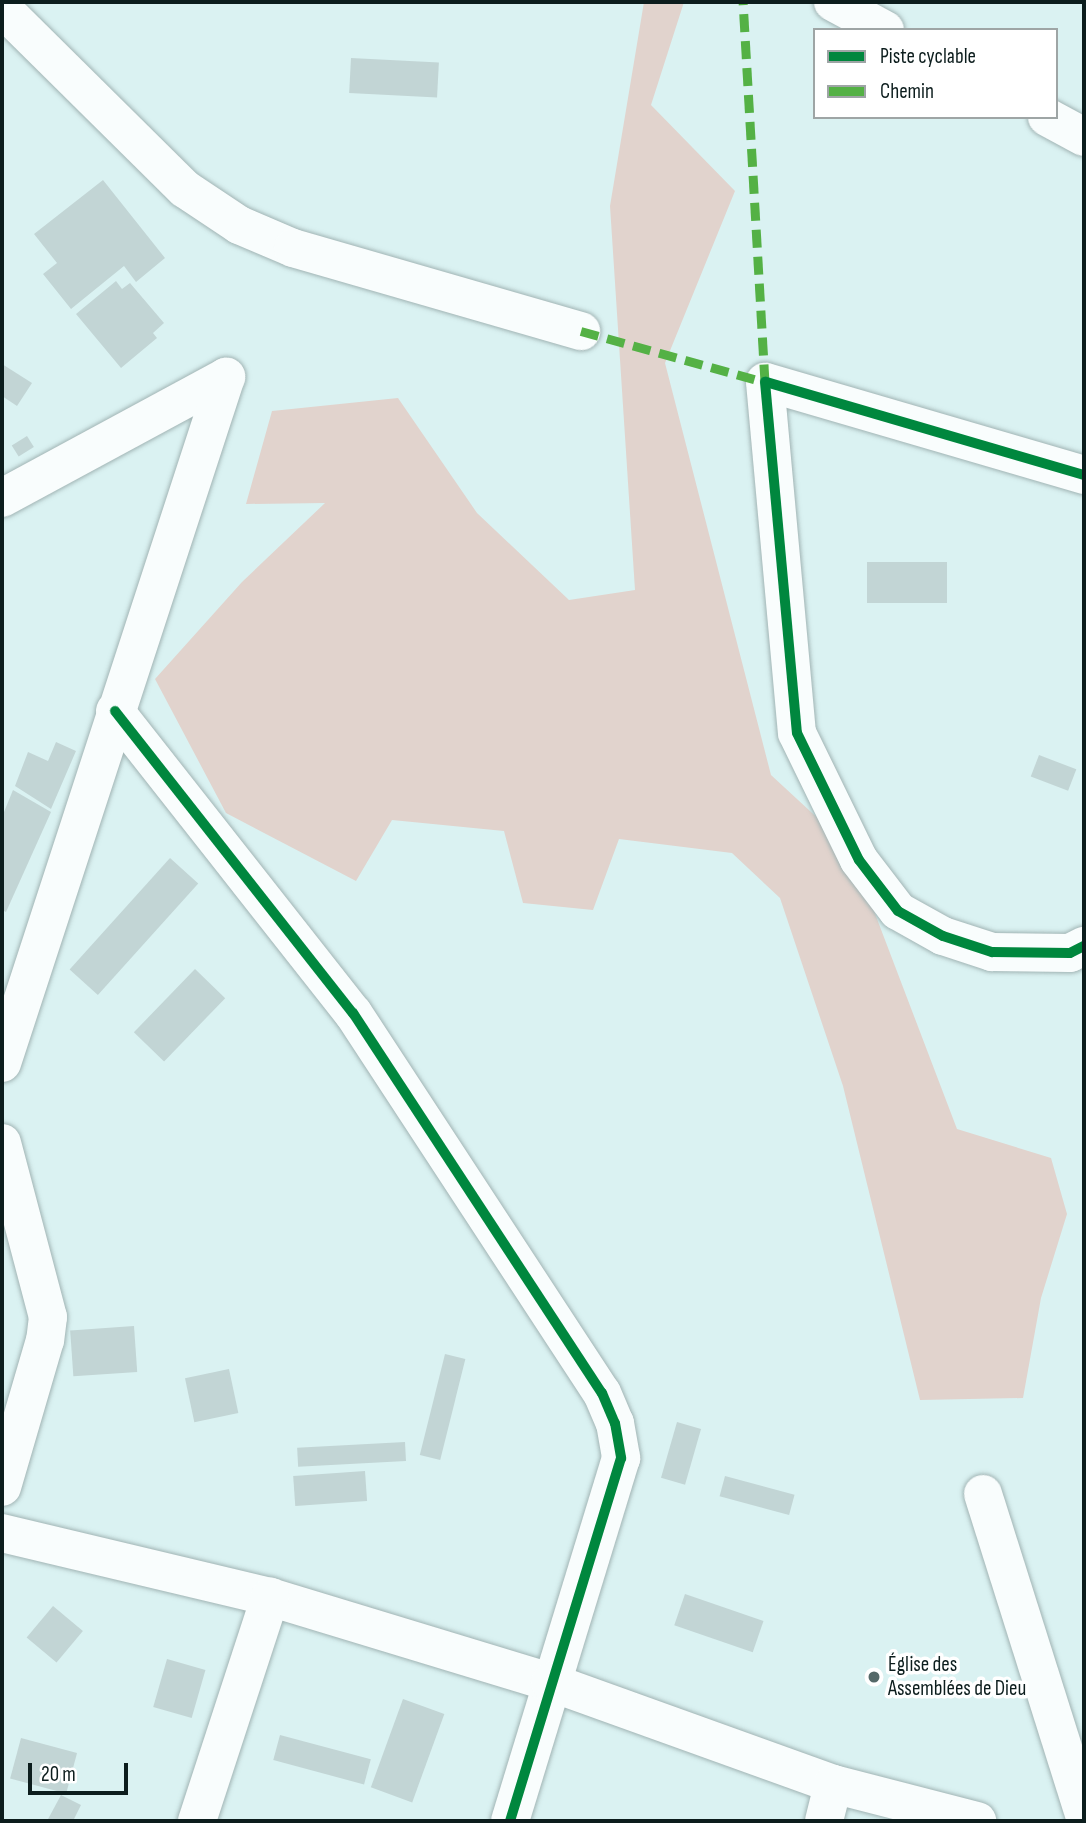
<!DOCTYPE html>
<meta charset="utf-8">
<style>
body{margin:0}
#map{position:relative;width:1086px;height:1823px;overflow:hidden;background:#daf2f2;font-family:"Sofia Sans Condensed",sans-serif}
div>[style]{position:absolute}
.green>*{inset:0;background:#e1d3cd}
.building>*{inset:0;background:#c2d5d5;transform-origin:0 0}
.roads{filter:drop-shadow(0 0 2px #a1b4b4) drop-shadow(0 0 2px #a1b4b4)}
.street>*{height:38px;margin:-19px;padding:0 19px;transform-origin:19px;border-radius:19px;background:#f9fdfd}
.quiet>*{height:9px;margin-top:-4.5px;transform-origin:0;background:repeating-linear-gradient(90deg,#54b145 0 18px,transparent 0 27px)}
.cycleway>*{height:10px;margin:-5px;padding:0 5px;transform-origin:5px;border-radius:5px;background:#00873e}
.dots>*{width:19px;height:19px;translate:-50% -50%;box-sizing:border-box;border:4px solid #fff;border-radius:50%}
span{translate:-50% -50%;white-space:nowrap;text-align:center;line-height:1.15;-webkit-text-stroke:7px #fff;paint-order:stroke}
.poi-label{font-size:21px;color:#0c1d1d}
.left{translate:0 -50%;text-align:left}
.frame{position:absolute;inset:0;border:4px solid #0c1d1d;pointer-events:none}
.legend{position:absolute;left:813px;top:28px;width:245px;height:91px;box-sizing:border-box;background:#fff;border:2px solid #9ea5a5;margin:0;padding:9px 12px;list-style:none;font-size:21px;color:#0c1d1d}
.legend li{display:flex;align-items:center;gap:14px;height:35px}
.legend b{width:35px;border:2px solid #9ea5a5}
.scale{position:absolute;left:28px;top:1763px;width:100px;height:32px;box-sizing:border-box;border:4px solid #0c1d1d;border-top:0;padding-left:9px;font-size:21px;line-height:24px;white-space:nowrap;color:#0c1d1d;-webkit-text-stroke:5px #fff;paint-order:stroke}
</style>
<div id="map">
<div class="green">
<div style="clip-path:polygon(644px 2px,684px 2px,651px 105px,735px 191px,665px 363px,771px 775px,850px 848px,957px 1129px,1051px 1158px,1067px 1214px,1041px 1298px,1023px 1398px,920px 1400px,843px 1086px,780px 898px,732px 853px,619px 839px,593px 910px,523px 903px,504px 831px,392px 820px,356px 881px,226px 813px,155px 679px,242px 582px,325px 503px,246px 504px,272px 411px,398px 398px,477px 513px,569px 600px,635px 590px,610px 206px)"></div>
</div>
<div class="building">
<div style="left:351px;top:58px;width:88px;height:35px;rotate:3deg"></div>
<div style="clip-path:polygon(103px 180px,165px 258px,136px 282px,124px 266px,71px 309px,43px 274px,57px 263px,34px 234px)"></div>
<div style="clip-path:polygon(116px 281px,122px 289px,130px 283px,164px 323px,153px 333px,157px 338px,121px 368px,76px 314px)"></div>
<div style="clip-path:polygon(2px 364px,32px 383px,17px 406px,2px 396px)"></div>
<div style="left:27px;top:436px;width:13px;height:18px;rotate:58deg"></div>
<div style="left:947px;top:562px;width:41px;height:80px;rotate:90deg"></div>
<div style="clip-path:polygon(56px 742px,76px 751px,51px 809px,15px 786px,28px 752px,48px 761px)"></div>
<div style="left:1039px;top:755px;width:40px;height:23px;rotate:21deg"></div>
<div style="clip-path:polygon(13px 790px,51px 812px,6px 912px,2px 910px,2px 817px)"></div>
<div style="left:170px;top:858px;width:38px;height:150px;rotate:42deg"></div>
<div style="left:195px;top:969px;width:42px;height:88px;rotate:44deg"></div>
<div style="left:134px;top:1326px;width:46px;height:64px;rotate:86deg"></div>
<div style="left:445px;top:1354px;width:21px;height:104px;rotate:14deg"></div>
<div style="left:229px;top:1369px;width:45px;height:45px;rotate:78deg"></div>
<div style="left:677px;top:1422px;width:25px;height:58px;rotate:16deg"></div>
<div style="left:405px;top:1442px;width:19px;height:108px;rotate:87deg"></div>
<div style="left:365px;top:1471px;width:30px;height:72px;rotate:86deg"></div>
<div style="left:725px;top:1476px;width:72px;height:21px;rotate:15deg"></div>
<div style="left:685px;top:1594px;width:83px;height:33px;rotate:19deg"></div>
<div style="left:53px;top:1606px;width:39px;height:41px;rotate:40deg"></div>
<div style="left:167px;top:1659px;width:40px;height:50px;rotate:16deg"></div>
<div style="left:403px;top:1699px;width:44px;height:94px;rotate:20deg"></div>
<div style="left:280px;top:1735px;width:94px;height:26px;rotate:15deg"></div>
<div style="left:21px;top:1738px;width:58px;height:42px;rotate:15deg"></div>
<div style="clip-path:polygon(61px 1795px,81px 1805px,73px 1821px,47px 1821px)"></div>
</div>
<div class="roads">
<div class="street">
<div style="left:833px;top:2px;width:59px;rotate:28.3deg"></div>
<div style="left:2px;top:8px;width:257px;rotate:44.7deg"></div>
<div style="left:185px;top:189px;width:65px;rotate:33.7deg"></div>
<div style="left:239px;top:225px;width:59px;rotate:23.1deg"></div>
<div style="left:293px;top:248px;width:300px;rotate:16.1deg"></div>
<div style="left:1047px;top:117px;width:42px;rotate:28.4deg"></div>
<div style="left:1084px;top:475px;width:332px;rotate:-163.7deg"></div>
<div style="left:765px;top:382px;width:352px;rotate:84.8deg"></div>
<div style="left:797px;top:733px;width:141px;rotate:64deg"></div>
<div style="left:859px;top:860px;width:64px;rotate:52.6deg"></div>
<div style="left:898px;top:911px;width:51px;rotate:29.1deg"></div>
<div style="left:943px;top:936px;width:52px;rotate:18.1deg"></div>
<div style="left:992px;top:952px;width:78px;rotate:0.7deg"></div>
<div style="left:1070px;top:953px;width:16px;rotate:-27deg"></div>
<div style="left:2px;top:498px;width:255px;rotate:-28.4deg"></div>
<div style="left:115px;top:711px;width:385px;rotate:51.8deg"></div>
<div style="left:353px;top:1013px;width:454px;rotate:56.8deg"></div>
<div style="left:602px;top:1393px;width:33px;rotate:67deg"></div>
<div style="left:615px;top:1423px;width:36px;rotate:80deg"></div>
<div style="left:621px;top:1458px;width:380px;rotate:107deg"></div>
<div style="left:2px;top:1063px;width:722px;rotate:-71.92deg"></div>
<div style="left:2px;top:1143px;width:180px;rotate:75.2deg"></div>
<div style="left:48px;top:1317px;width:23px;rotate:97deg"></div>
<div style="left:45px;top:1340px;width:153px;rotate:106.3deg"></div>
<div style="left:983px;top:1494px;width:336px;rotate:72.5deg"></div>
<div style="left:2px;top:1533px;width:276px;rotate:13.4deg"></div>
<div style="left:270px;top:1597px;width:293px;rotate:16.9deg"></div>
<div style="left:550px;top:1682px;width:301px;rotate:19.8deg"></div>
<div style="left:833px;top:1784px;width:149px;rotate:14.4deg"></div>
<div style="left:197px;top:1821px;width:236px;rotate:-71.9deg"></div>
<div style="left:824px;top:1821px;width:38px;rotate:-76deg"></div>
</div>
</div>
<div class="quiet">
<div style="left:581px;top:331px;width:191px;rotate:15.5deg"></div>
<div style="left:765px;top:382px;width:381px;rotate:-93.3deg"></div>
</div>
<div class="cycleway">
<div style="left:1084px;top:475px;width:332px;rotate:-163.7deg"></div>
<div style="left:765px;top:382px;width:352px;rotate:84.8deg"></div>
<div style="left:797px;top:733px;width:141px;rotate:64deg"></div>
<div style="left:859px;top:860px;width:64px;rotate:52.6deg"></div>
<div style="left:898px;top:911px;width:51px;rotate:29.1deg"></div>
<div style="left:943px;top:936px;width:52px;rotate:18.1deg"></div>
<div style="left:992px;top:952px;width:78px;rotate:0.7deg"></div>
<div style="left:1070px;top:953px;width:16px;rotate:-27deg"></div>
<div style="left:115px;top:711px;width:385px;rotate:51.8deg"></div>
<div style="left:353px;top:1013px;width:454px;rotate:56.8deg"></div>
<div style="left:602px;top:1393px;width:33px;rotate:67deg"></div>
<div style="left:615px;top:1423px;width:36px;rotate:80deg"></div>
<div style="left:621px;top:1458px;width:380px;rotate:107deg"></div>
</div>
<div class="dots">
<div style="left:874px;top:1677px;background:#546868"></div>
</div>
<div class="poi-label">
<span class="left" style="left:888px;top:1677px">Église des<br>Assemblées de Dieu</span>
</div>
<div class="frame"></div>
<ul class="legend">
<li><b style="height:9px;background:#00873e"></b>Piste cyclable</li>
<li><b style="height:9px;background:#54b145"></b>Chemin</li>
</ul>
<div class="scale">20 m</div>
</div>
